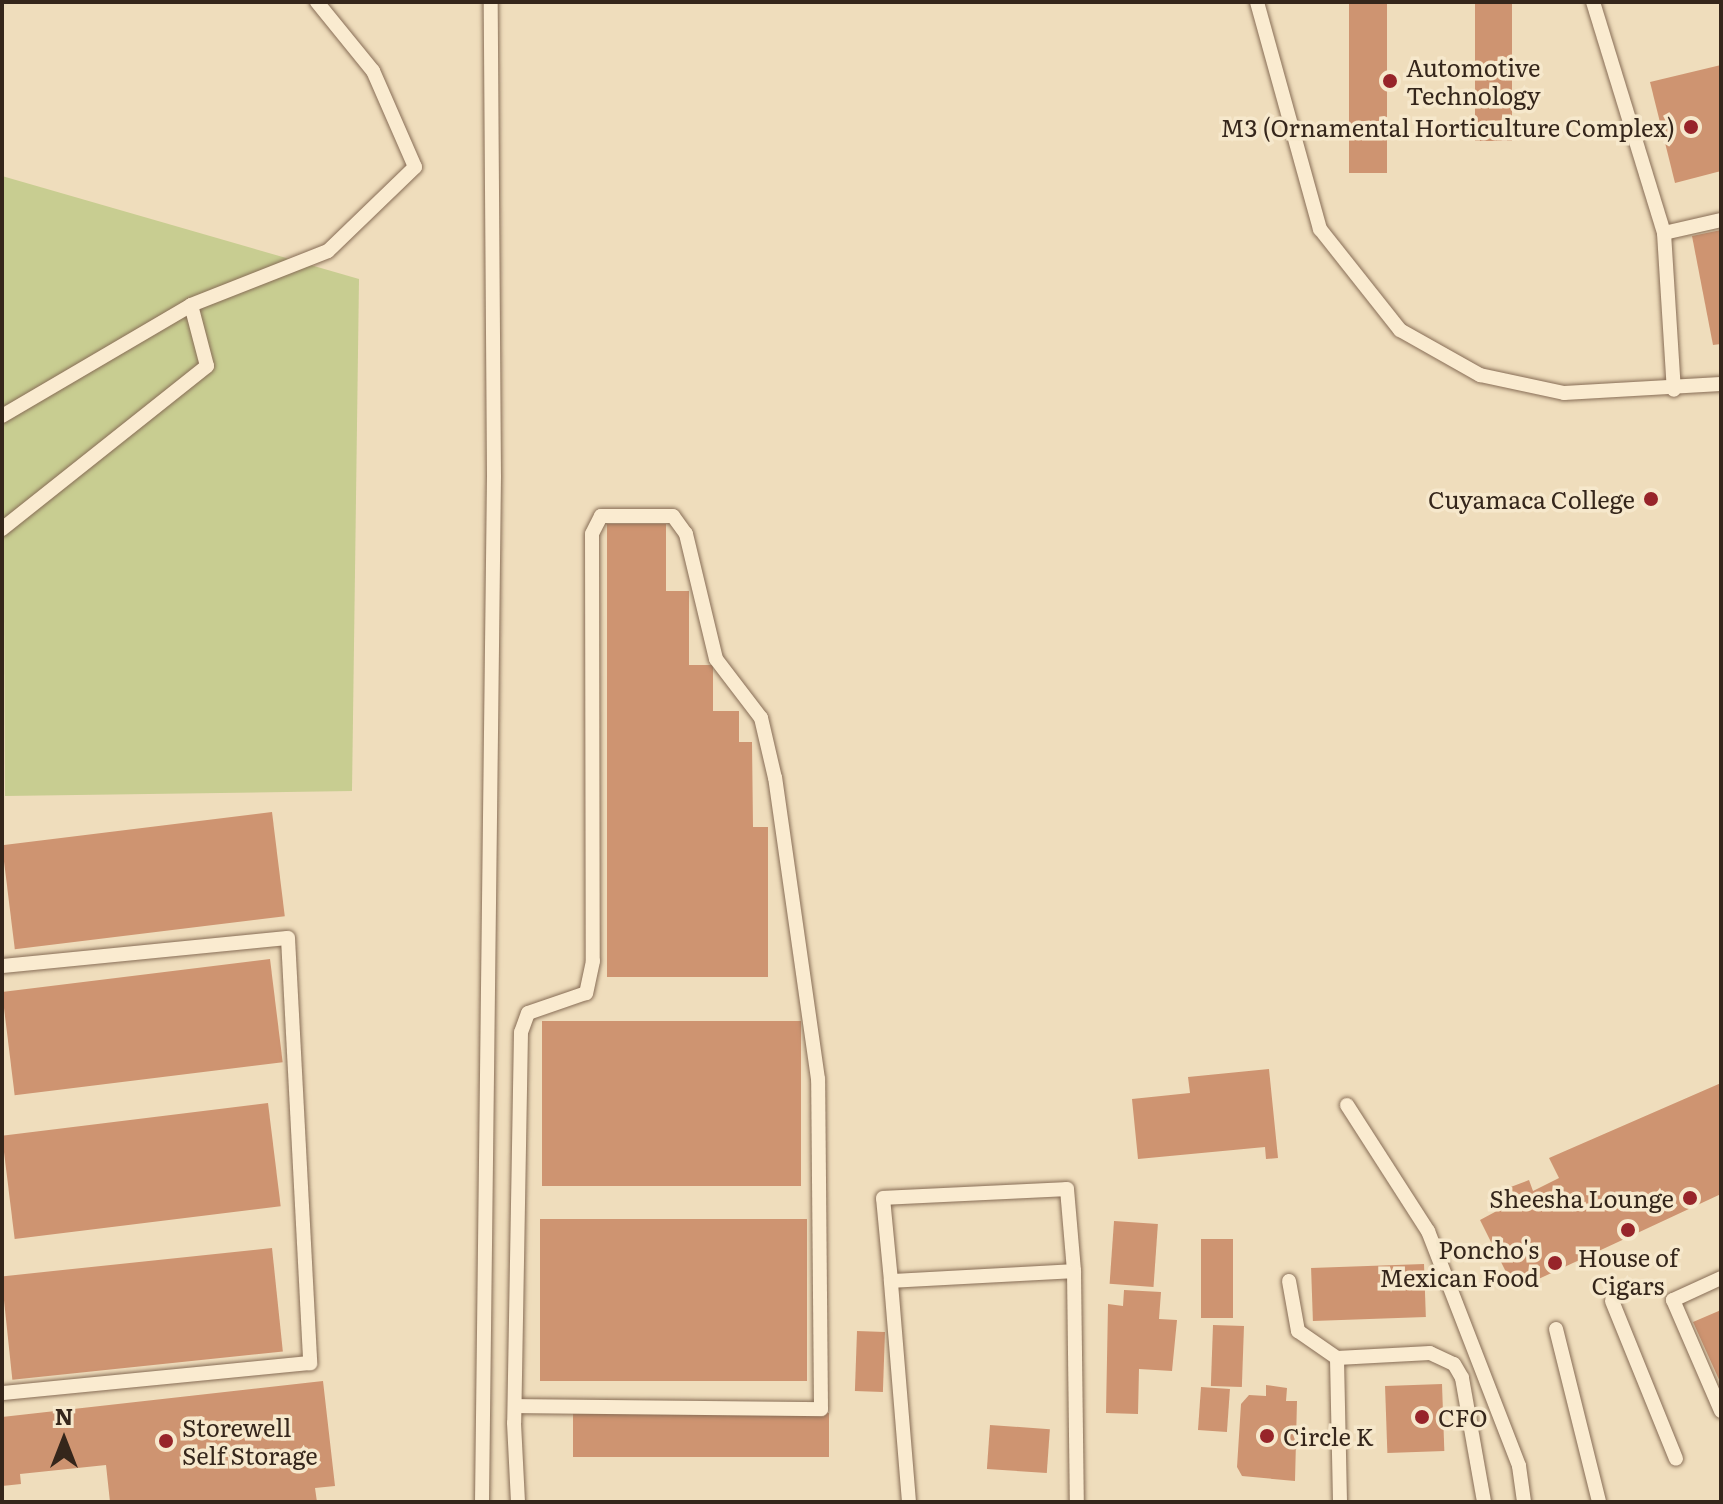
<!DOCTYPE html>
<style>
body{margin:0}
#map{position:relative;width:1723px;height:1504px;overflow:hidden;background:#efddbc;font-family:Literata,serif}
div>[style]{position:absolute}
.green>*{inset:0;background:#c8cd91}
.building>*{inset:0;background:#ce9471;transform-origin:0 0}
.roads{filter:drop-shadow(0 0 2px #876d56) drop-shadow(0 0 2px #876d56)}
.service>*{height:14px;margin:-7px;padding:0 7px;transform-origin:7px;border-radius:7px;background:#faebd0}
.dots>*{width:22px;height:22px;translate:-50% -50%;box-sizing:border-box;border:4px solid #f6e8cc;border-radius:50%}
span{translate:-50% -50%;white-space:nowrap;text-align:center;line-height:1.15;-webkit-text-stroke:7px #f6e8cc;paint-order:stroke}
.poi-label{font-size:24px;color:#35261b}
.left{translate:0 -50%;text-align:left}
.right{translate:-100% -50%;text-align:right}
.frame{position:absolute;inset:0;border:4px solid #35261b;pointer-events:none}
.north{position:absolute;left:24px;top:1400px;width:80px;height:80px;-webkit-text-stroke:6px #f6e8cc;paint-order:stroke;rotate:0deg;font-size:22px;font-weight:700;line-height:32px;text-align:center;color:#35261b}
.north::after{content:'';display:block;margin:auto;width:28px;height:36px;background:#35261b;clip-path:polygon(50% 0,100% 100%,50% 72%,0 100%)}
</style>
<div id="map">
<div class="green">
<div style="clip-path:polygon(2px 176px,359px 279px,352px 791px,5px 796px)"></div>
</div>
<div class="building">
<div style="left:1349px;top:2px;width:38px;height:171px"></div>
<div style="left:1475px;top:2px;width:37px;height:139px"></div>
<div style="clip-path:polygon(1721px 65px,1721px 171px,1675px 183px,1650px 82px)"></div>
<div style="clip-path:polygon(1721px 230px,1721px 344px,1713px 345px,1692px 236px)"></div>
<div style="clip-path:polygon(607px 524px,666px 524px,666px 591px,689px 591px,689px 665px,713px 665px,713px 711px,739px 711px,739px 742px,752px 742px,753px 827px,768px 827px,768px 977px,607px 977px)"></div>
<div style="left:272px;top:812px;width:105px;height:272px;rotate:83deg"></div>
<div style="left:270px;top:959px;width:104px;height:270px;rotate:83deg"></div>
<div style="left:801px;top:1021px;width:165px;height:259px;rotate:90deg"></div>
<div style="clip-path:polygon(1269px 1069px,1278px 1158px,1266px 1159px,1265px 1147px,1138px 1159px,1132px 1099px,1190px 1093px,1188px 1077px)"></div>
<div style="clip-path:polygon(1721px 1083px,1721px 1194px,1515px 1290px,1480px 1220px,1508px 1205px,1500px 1191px,1529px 1180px,1533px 1191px,1559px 1178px,1549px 1158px)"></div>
<div style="left:268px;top:1103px;width:104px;height:268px;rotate:83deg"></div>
<div style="left:807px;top:1219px;width:162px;height:267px;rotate:90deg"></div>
<div style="left:1114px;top:1221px;width:44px;height:63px;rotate:4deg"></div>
<div style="left:1201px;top:1239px;width:32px;height:79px"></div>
<div style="left:272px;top:1248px;width:104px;height:272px;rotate:84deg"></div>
<div style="left:1424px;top:1264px;width:53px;height:113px;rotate:88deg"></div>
<div style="clip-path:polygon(1124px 1290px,1161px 1292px,1159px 1319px,1177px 1320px,1172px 1371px,1139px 1369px,1138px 1414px,1106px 1413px,1108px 1304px,1123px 1306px)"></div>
<div style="clip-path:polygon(1721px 1310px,1721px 1384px,1693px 1322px)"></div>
<div style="left:1213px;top:1325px;width:31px;height:61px;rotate:2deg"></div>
<div style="left:857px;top:1331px;width:28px;height:60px;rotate:2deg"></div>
<div style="clip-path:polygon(323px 1381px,335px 1486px,315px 1488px,317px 1502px,110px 1502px,106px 1465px,20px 1474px,21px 1484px,2px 1486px,2px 1417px)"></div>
<div style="left:1442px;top:1384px;width:67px;height:57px;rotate:88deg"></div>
<div style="clip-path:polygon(1266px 1385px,1287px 1388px,1286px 1401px,1297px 1401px,1295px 1481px,1242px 1476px,1237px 1467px,1241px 1404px,1249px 1395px,1266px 1396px)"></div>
<div style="left:1201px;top:1387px;width:29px;height:43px;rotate:4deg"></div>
<div style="left:573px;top:1413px;width:256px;height:44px"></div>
<div style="left:990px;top:1425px;width:60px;height:44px;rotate:4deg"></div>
</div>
<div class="roads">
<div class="service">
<div style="left:1257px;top:2px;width:236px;rotate:74.5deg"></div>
<div style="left:1320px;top:229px;width:129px;rotate:51.6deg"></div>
<div style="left:1400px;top:330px;width:92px;rotate:29.4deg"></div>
<div style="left:1480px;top:375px;width:86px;rotate:12.1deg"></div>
<div style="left:1564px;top:393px;width:157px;rotate:-3.3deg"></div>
<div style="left:1593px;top:2px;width:242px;rotate:72.9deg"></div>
<div style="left:1664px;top:233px;width:157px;rotate:86.4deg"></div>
<div style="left:1664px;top:233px;width:58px;rotate:-12.8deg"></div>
<div style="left:2px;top:416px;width:219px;rotate:-30.4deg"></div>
<div style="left:191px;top:305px;width:147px;rotate:-21.5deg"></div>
<div style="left:328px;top:251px;width:121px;rotate:-44deg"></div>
<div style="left:415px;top:167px;width:105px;rotate:-113.6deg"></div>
<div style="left:373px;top:71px;width:89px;rotate:-129.1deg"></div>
<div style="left:2px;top:529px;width:262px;rotate:-38.5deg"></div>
<div style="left:207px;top:366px;width:63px;rotate:-104.7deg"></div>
<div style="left:2px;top:966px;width:287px;rotate:-5.6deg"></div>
<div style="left:288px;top:938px;width:426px;rotate:87deg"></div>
<div style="left:310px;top:1363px;width:309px;rotate:174.4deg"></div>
<div style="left:1347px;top:1105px;width:150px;rotate:57.3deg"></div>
<div style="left:1428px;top:1231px;width:252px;rotate:68.8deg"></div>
<div style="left:1519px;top:1466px;width:36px;rotate:82deg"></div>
<div style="left:1721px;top:1278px;width:53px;rotate:155.4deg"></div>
<div style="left:1673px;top:1300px;width:121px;rotate:66.6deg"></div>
<div style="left:891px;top:1281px;width:83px;rotate:-95.5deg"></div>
<div style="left:883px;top:1198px;width:184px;rotate:-2.8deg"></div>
<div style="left:1067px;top:1189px;width:82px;rotate:85.1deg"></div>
<div style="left:1289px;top:1281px;width:51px;rotate:79.8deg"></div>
<div style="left:1298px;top:1331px;width:47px;rotate:34.7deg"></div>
<div style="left:1612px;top:1301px;width:170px;rotate:67.9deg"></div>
<div style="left:1556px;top:1329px;width:178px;rotate:76deg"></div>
<div style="left:515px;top:1406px;width:306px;rotate:0.6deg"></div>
<div style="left:821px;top:1409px;width:330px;rotate:-90.5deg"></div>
<div style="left:818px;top:1079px;width:304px;rotate:-98.1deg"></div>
<div style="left:775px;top:778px;width:62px;rotate:-103.1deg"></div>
<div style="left:761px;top:718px;width:74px;rotate:-127.3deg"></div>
<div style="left:716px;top:659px;width:129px;rotate:-103.5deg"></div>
<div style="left:686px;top:534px;width:22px;rotate:-126deg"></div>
<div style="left:673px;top:516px;width:72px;rotate:180deg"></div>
<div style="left:601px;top:516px;width:20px;rotate:117deg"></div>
<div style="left:592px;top:534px;width:427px;rotate:89.9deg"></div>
<div style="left:593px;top:961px;width:33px;rotate:102deg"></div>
<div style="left:586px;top:993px;width:61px;rotate:161deg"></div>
<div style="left:528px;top:1013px;width:20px;rotate:110deg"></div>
<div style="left:521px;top:1032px;width:391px;rotate:91deg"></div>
<div style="left:514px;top:1423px;width:79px;rotate:87.1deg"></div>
<div style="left:482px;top:1502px;width:1026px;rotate:-89.33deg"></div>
<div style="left:494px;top:476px;width:474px;rotate:-90.4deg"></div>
<div style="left:909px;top:1502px;width:222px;rotate:-94.7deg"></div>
<div style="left:891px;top:1281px;width:183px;rotate:-3.1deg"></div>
<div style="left:1074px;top:1271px;width:231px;rotate:89.3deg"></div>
<div style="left:1340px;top:1502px;width:144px;rotate:-91.2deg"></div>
<div style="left:1337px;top:1358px;width:93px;rotate:-3.1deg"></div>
<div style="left:1430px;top:1353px;width:26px;rotate:25deg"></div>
<div style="left:1454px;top:1364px;width:16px;rotate:60deg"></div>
<div style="left:1462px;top:1378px;width:126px;rotate:79.9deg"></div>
</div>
</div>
<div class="dots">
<div style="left:1390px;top:81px;background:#97242a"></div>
<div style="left:1691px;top:127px;background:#97242a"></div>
<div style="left:1651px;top:499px;background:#97242a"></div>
<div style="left:1690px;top:1198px;background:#97242a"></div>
<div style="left:1628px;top:1230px;background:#97242a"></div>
<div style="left:1555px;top:1263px;background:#97242a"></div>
<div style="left:1422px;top:1417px;background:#97242a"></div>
<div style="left:1267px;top:1436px;background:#97242a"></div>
<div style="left:166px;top:1441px;background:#97242a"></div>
</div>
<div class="poi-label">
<span class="left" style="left:1406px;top:81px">Automotive<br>Technology</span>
<span class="right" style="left:1675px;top:127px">M3 (Ornamental Horticulture Complex)</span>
<span class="right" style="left:1635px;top:499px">Cuyamaca College</span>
<span class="right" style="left:1674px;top:1198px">Sheesha Lounge</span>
<span class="right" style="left:1539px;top:1263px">Poncho's<br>Mexican Food</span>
<span style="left:1628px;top:1271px">House of<br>Cigars</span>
<span class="left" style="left:1438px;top:1417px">CFO</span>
<span class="left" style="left:182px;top:1441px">Storewell<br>Self Storage</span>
<span class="left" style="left:1283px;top:1436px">Circle K</span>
</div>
<div class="frame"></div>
<div class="north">N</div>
</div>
